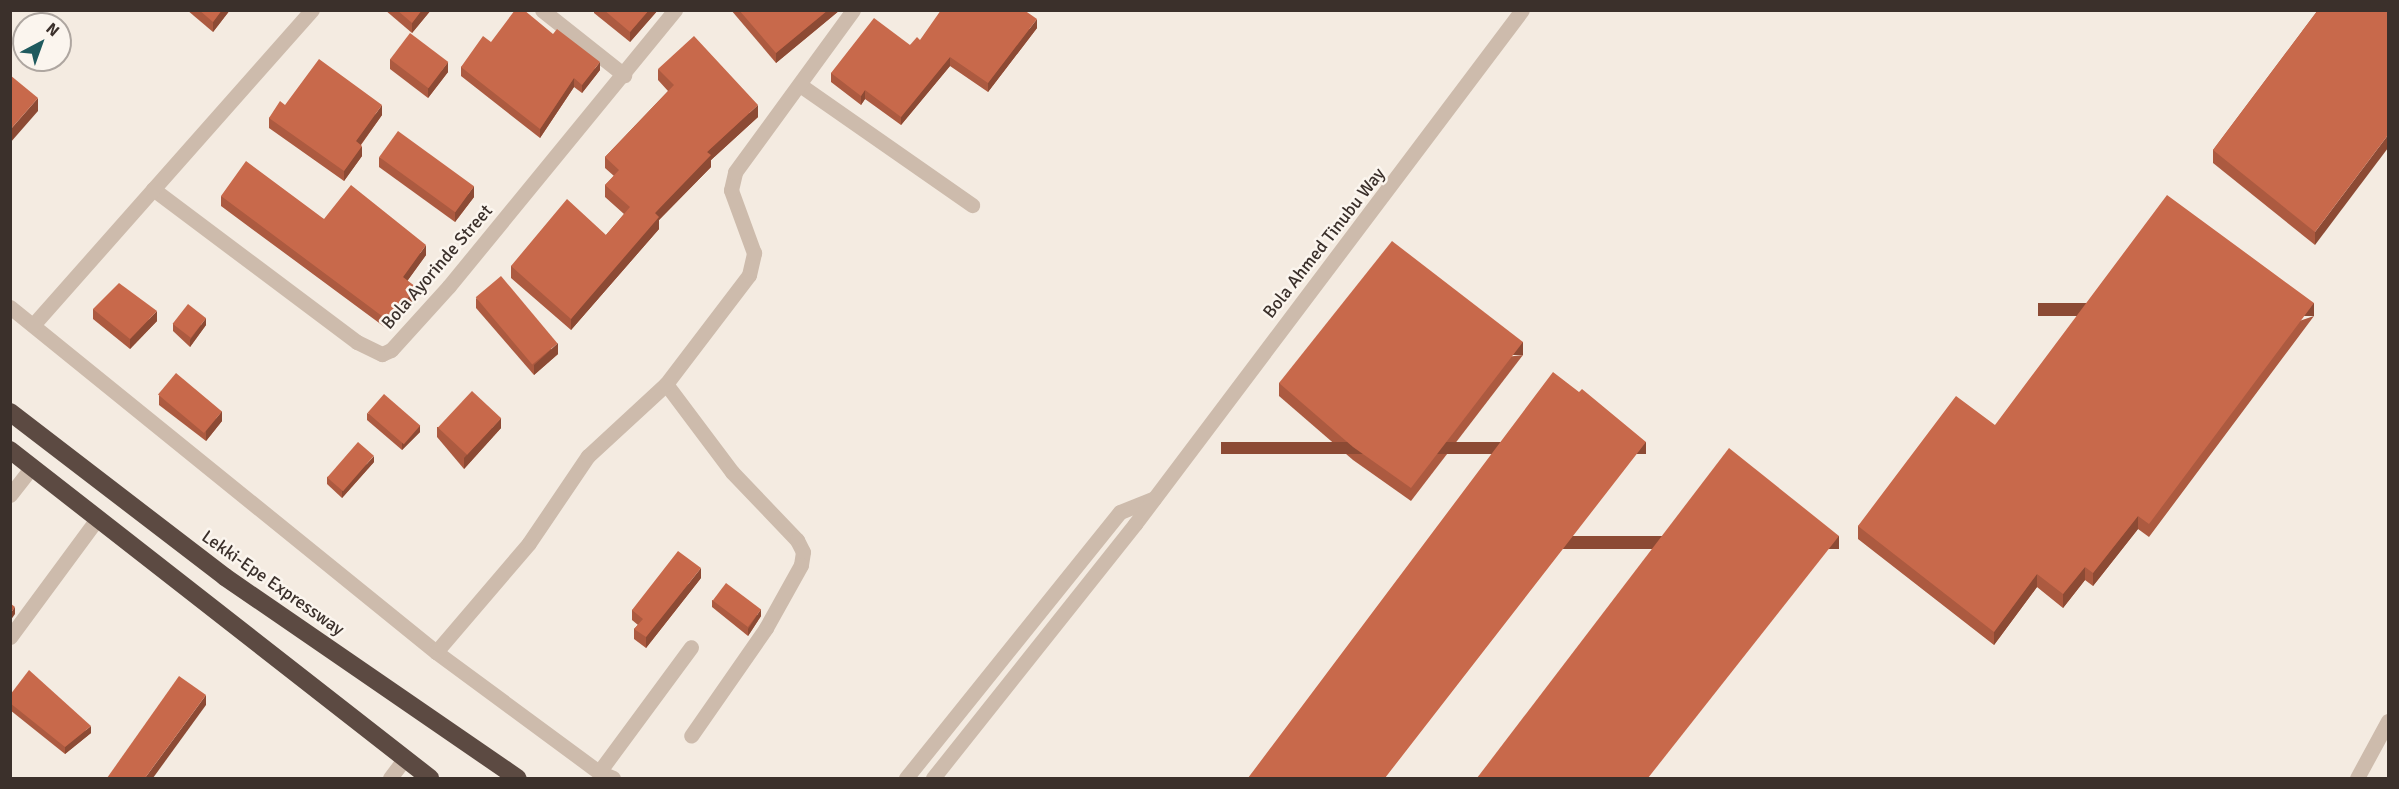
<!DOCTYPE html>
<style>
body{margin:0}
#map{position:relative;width:2399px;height:789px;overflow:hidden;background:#f4ebe1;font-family:Signika,sans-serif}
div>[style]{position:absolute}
.minor>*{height:15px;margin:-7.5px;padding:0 7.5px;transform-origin:7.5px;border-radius:7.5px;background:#cdbbac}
.highway>*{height:18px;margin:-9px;padding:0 9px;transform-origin:9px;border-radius:9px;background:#5c4a42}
.wall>*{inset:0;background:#ac5a40}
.shaded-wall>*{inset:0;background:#8c4a34;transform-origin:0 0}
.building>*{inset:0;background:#c8694b;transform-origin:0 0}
span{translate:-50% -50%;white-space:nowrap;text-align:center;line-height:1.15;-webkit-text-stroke:5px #fbf5ee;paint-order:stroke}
.street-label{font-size:18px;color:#3b302b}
.frame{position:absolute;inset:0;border:12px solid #3b302b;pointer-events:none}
.north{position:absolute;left:12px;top:12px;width:60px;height:60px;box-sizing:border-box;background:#fbf5ee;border:2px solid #aea6a0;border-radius:50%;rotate:41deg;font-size:16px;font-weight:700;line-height:24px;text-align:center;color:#3b302b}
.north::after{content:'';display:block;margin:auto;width:21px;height:27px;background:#1f5a5e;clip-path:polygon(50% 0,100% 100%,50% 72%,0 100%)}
</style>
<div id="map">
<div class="minor">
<div style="left:542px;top:10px;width:105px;rotate:38.4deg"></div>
<div style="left:800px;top:85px;width:210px;rotate:34.9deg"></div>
<div style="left:153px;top:189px;width:255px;rotate:36.9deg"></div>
<div style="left:357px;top:342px;width:28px;rotate:26deg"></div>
<div style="left:382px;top:354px;width:10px;rotate:-24deg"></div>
<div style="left:391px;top:350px;width:86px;rotate:-47.8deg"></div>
<div style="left:449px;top:286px;width:357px;rotate:-50.7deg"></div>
<div style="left:10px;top:307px;width:548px;rotate:39deg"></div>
<div style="left:436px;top:652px;width:202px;rotate:36.4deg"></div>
<div style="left:33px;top:325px;width:421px;rotate:-48.5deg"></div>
<div style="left:666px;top:384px;width:110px;rotate:53.1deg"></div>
<div style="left:732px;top:472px;width:94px;rotate:46.3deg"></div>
<div style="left:797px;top:540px;width:13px;rotate:63deg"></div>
<div style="left:803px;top:552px;width:13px;rotate:99deg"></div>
<div style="left:801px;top:565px;width:72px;rotate:119.1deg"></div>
<div style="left:766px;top:628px;width:131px;rotate:124.8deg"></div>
<div style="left:10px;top:495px;width:36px;rotate:-52deg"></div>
<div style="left:10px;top:637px;width:147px;rotate:-53.6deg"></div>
<div style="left:436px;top:652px;width:143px;rotate:-49.5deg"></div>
<div style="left:529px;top:543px;width:105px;rotate:-55.9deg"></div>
<div style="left:588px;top:456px;width:106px;rotate:-42.7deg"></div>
<div style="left:666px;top:384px;width:137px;rotate:-52.7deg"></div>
<div style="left:749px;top:275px;width:23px;rotate:-77deg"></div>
<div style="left:754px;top:253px;width:67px;rotate:-110.1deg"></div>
<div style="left:731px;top:190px;width:18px;rotate:-77deg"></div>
<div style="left:735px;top:172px;width:200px;rotate:-53.9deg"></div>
<div style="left:390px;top:778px;width:25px;rotate:-53deg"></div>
<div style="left:613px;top:778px;width:15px;rotate:-157deg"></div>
<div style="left:599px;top:772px;width:155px;rotate:-53.6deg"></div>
<div style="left:906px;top:778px;width:341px;rotate:-51.2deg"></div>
<div style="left:1120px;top:512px;width:37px;rotate:-22deg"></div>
<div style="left:933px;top:778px;width:325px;rotate:-51.5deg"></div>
<div style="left:1135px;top:524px;width:643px;rotate:-53.02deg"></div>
<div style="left:2357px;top:778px;width:65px;rotate:-61.5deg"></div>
</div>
<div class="highway">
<div style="left:10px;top:412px;width:271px;rotate:37.5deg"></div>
<div style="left:225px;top:577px;width:355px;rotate:34.5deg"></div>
<div style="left:10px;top:450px;width:533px;rotate:37.99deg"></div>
</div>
<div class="wall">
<div style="clip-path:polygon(187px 10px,230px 10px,213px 32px)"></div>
<div style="clip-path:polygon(385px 10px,431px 10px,412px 33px)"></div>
<div style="clip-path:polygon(594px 10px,658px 10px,630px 42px,594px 13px)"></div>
<div style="clip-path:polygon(731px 10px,840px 10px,776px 63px)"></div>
<div style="clip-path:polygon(2318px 10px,2315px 245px,2213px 163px,2213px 150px)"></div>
<div style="clip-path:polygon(1037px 28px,988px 92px,950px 66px,901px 125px,865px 99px,861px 105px,831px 82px,831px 73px,910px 45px,920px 40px)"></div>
<div style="clip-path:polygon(491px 42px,600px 70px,582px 93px,574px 87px,540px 138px,461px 76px,461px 67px)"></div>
<div style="clip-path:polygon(390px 59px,448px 72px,428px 98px,390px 69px)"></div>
<div style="clip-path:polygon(658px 69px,758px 117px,711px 160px,711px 167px,659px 220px,659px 229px,571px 330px,511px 278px,511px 266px,606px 235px,624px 214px,605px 197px,605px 185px,614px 176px,605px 168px,605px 157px,668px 91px,658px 80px)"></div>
<div style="clip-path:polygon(285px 105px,382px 115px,361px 145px,362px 156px,344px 181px,269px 128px,269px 118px)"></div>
<div style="clip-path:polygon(379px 157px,474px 197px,455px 222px,379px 167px)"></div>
<div style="clip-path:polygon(221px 196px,324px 219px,426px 255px,407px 281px,416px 297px,390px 331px,221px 206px)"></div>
<div style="clip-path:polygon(476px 298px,558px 354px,534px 375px,476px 308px)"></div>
<div style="clip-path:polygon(93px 309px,157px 321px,130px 349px,93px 319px)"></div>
<div style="clip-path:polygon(2314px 316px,2149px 537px,2138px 529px,2093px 586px,2085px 580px,2063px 608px,2037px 587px,1994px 645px,1858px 539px,1858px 526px,1995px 425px)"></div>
<div style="clip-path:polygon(173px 324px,206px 325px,190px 347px,173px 331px)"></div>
<div style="clip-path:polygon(1523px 355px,1411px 501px,1353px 460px,1279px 396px,1279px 383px)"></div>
<div style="clip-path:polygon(159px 395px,222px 421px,206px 441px,159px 405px)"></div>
<div style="clip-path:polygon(367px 413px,420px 432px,402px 450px,367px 420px)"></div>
<div style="clip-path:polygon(437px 427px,501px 428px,464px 469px,437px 437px)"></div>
<div style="clip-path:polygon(374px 462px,342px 498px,327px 484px,327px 477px)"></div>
<div style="clip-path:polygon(701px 578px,646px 648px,634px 639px,634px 629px,638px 625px,632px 620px,632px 610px)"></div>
<div style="clip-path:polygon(712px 600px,761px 616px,748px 636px,712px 607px)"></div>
<div style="clip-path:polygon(10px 695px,91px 733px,65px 754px,10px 710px)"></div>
</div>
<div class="shaded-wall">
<div style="clip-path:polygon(222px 10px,230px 10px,213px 32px,213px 22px)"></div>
<div style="clip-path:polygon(422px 10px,431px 10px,412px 33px,412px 23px)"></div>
<div style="clip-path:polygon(649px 10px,658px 10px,630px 42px,630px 32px)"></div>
<div style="clip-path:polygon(828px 10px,840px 10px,776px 63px,776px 53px)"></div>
<div style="clip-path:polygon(1037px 19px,1037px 28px,988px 92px,988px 83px)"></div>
<div style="clip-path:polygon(950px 57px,950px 66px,901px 125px,901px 117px)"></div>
<div style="clip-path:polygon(448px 62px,448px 72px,428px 98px,428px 88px)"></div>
<div style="clip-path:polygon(600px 62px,600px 70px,582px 93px,582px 85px)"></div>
<div style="clip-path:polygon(574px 78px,574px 87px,540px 138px,540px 129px)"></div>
<div style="clip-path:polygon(865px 90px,865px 99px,861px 105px,861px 96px)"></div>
<div style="clip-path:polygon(38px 98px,38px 111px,10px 143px,10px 130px)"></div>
<div style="clip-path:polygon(382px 105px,382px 115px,356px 151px,356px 141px)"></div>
<div style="clip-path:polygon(758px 105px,758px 117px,711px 160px,711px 167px,659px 220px,659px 229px,571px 330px,571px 319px,655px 213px,707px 152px)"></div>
<div style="clip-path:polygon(2388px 135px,2388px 148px,2315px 245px,2315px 232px)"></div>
<div style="clip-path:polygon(362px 146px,362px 156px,344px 181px,344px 171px)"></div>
<div style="clip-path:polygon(474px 186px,474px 197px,455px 222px,455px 212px)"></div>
<div style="clip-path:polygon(426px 245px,426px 255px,403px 287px,403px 277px)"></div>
<div style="clip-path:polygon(416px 287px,416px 297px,390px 331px,390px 322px)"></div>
<div style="left:2314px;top:303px;width:13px;height:276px;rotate:90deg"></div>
<div style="clip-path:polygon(157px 311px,157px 321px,130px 349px,130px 339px)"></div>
<div style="clip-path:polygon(206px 318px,206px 325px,190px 347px,190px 340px)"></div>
<div style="left:1523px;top:342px;width:13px;height:184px;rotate:90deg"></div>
<div style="clip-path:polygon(558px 343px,558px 354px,534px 375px,534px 365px)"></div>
<div style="clip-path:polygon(222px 411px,222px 421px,206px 441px,206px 431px)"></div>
<div style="clip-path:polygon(501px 418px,501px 428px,464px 469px,464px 458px)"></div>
<div style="clip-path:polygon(420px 425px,420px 432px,402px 450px,402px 443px)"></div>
<div style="left:1646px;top:442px;width:12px;height:425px;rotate:90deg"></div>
<div style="clip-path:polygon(374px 456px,374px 462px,342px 498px,342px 491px)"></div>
<div style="clip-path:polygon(2138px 516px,2138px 529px,2093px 586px,2093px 573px)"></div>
<div style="left:1839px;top:536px;width:13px;height:308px;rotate:90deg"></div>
<div style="clip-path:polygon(2085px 567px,2085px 580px,2063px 608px,2063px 594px)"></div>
<div style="clip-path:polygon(701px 568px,701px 578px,646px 648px,646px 637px)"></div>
<div style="clip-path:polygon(2037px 574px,2037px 587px,1994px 645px,1994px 632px)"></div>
<div style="clip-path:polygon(15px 607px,15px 614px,10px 621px,10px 614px)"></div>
<div style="clip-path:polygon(761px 609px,761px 616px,748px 636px,748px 629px)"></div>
<div style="clip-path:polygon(206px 695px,206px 705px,153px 778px,145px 778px)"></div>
<div style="clip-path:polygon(91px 726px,91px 733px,65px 754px,65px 747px)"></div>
</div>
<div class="building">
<div style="clip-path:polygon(199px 10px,222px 10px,213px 22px)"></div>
<div style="clip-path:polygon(397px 10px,422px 10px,412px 23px)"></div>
<div style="clip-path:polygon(515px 10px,524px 10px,553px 34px,557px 29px,600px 62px,582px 85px,574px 78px,540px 129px,461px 67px,483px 36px,491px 42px)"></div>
<div style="clip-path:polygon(604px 10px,649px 10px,630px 32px)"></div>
<div style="clip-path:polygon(739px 10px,828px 10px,776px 53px)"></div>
<div style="clip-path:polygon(941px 10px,1024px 10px,1037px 19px,988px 83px,950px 57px,901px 117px,865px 90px,861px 96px,831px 73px,874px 18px,910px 45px,917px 37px,920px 40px)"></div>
<div style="clip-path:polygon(2318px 10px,2388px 10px,2388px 135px,2315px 232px,2213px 150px)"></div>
<div style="left:410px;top:33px;width:48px;height:33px;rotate:37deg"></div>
<div style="clip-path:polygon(694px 36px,758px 105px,707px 152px,711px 155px,655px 213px,659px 217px,571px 319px,511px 266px,567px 199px,606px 235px,630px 207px,605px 185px,619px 170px,605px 157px,674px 85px,658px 69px)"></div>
<div style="clip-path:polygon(319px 59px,382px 105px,356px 141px,362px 146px,344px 171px,269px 118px,280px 101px,285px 105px)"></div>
<div style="clip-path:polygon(10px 75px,38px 98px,10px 130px)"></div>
<div style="left:398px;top:131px;width:94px;height:32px;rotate:36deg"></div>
<div style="clip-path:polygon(246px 161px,324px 219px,351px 185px,426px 245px,403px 277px,416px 287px,390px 322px,221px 196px)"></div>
<div style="clip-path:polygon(2167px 195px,2314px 303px,2149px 524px,2138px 516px,2093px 573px,2085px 567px,2063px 594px,2037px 574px,1994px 632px,1858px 526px,1956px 396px,1995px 425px)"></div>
<div style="clip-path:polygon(1392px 241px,1523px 342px,1411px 488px,1353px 447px,1279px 383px)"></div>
<div style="left:501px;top:276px;width:88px;height:33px;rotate:50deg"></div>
<div style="clip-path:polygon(119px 283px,157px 311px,130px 339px,93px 309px)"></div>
<div style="left:188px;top:304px;width:23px;height:25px;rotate:38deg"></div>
<div style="clip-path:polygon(1553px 372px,1579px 392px,1582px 389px,1646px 442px,1385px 778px,1248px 778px)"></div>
<div style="left:176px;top:373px;width:60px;height:28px;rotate:40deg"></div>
<div style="left:472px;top:391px;width:40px;height:50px;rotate:43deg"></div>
<div style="left:384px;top:394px;width:48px;height:25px;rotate:41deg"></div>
<div style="left:358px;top:442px;width:21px;height:47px;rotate:41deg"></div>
<div style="clip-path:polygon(1729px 448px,1839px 536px,1648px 778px,1477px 778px)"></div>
<div style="clip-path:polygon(678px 551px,701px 568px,646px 637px,634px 629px,643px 619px,632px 610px)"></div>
<div style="left:726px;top:583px;width:44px;height:22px;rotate:37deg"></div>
<div style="clip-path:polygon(10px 603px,15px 607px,10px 614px)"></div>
<div style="clip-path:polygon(29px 670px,91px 726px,65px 747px,10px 703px,10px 695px)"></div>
<div style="clip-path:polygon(179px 676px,206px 695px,145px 778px,107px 778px)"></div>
</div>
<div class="street-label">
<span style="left:1324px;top:243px;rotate:-52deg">Bola Ahmed Tinubu Way</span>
<span style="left:437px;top:267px;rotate:-49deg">Bola Ayorinde Street</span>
<span style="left:273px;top:583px;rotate:35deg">Lekki-Epe Expressway</span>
</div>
<div class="frame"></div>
<div class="north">N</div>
</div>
